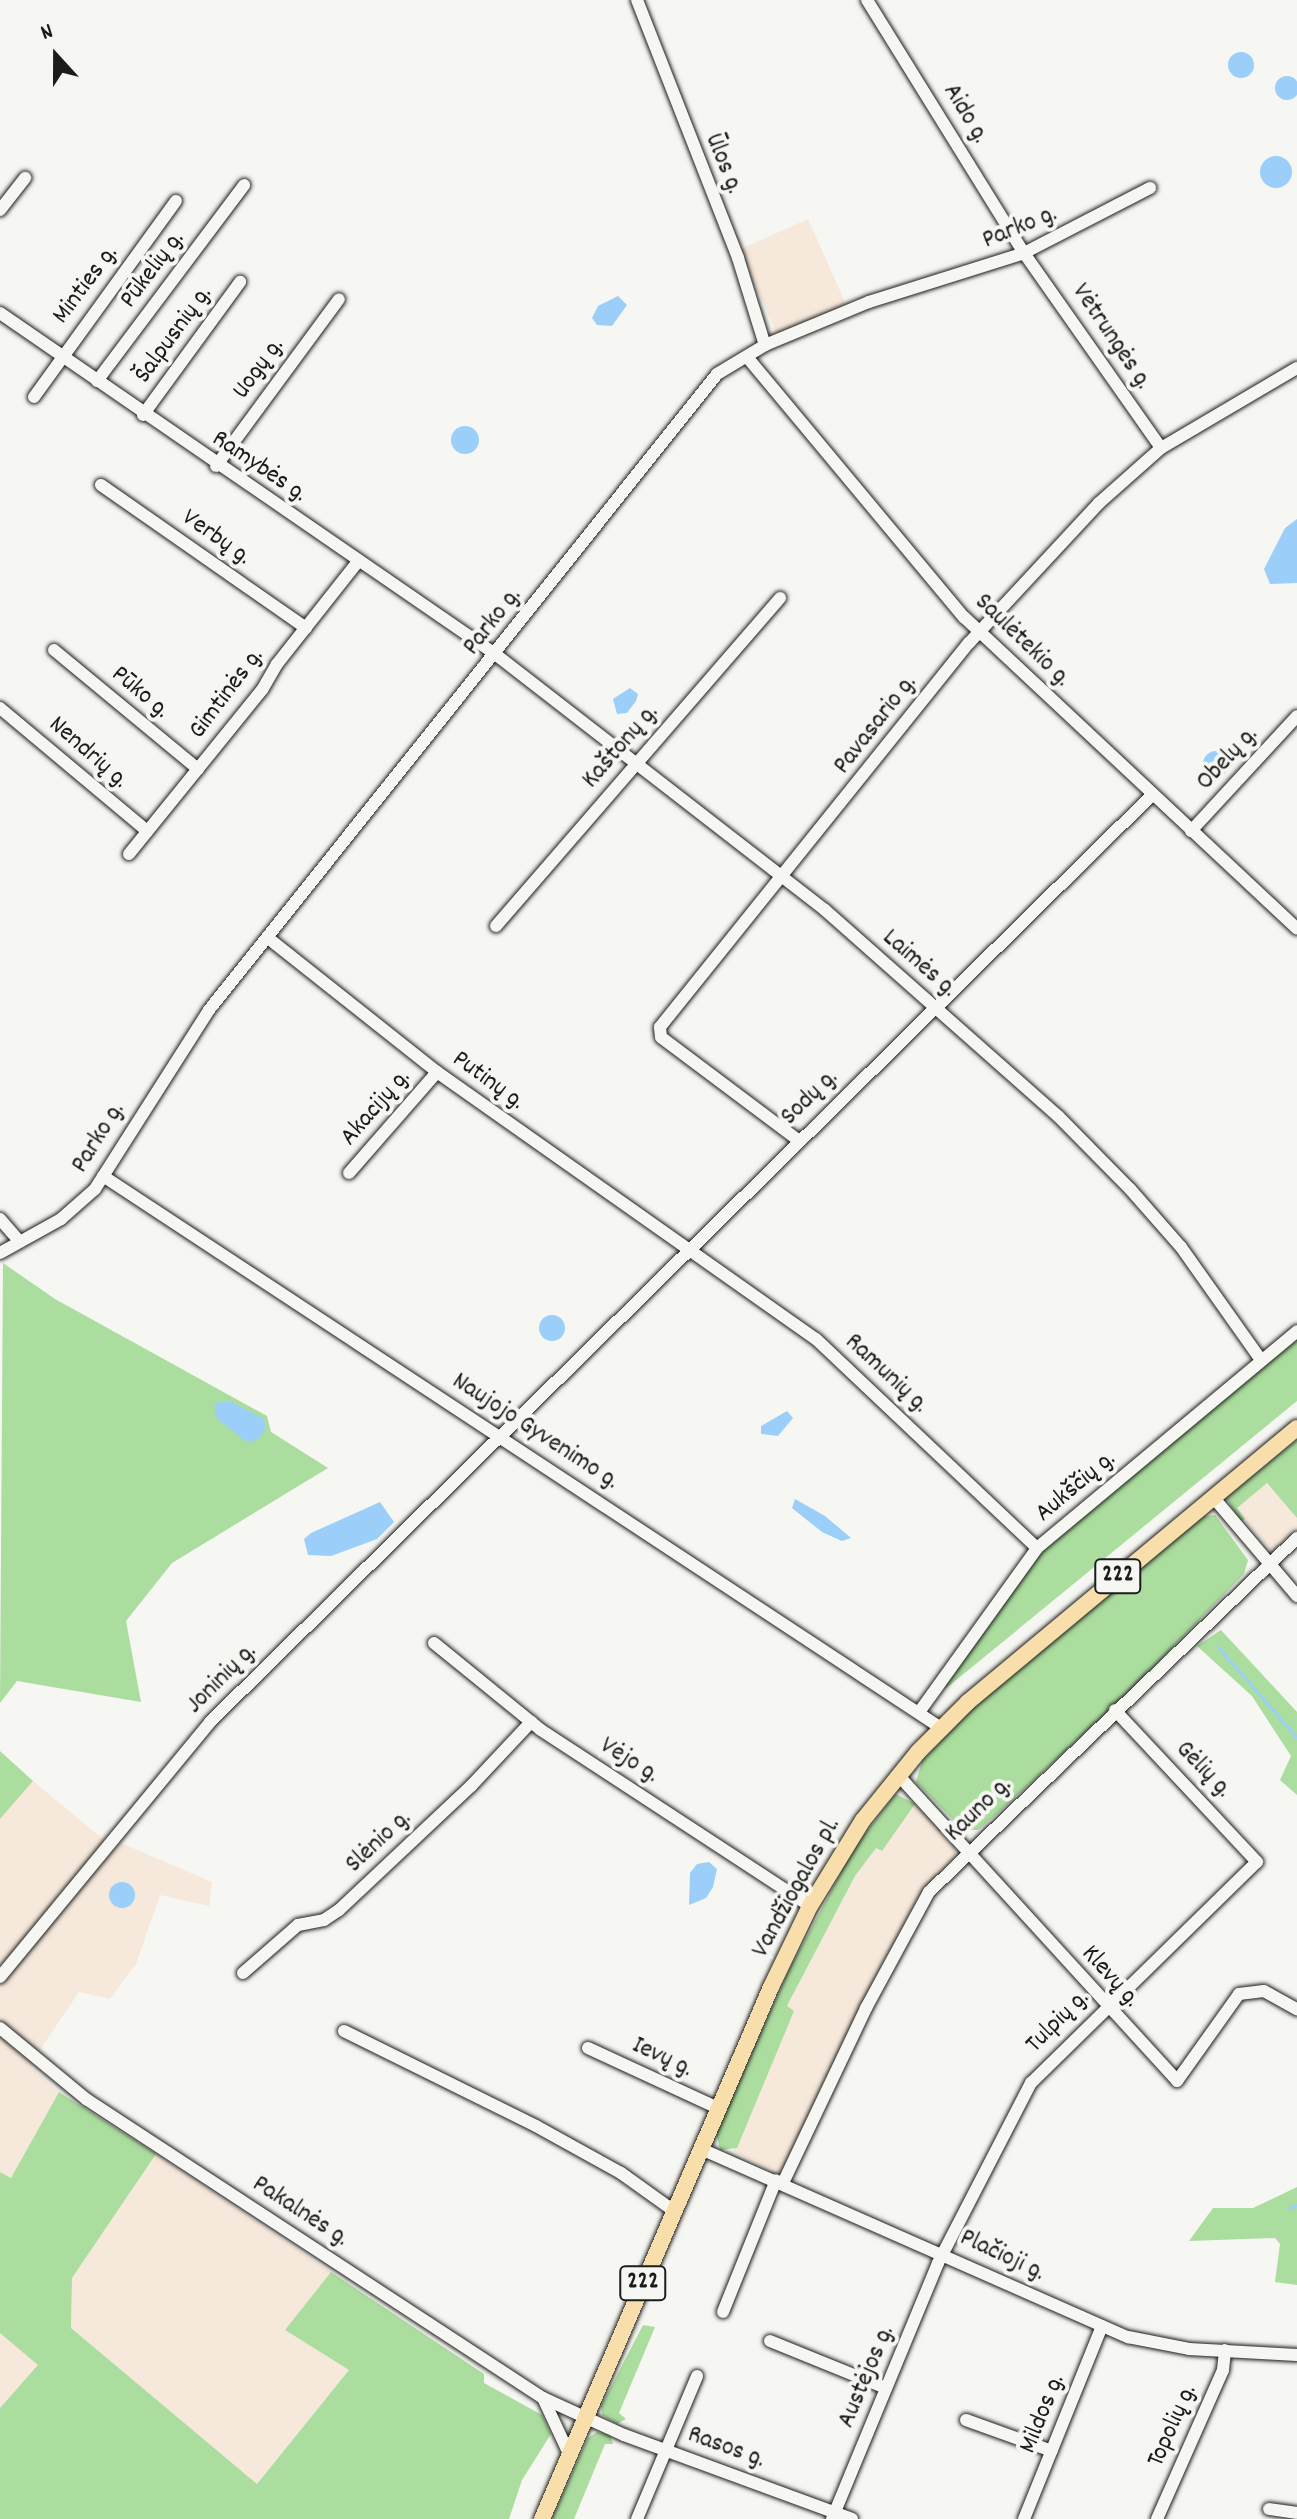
<!DOCTYPE html>
<meta charset="utf-8">
<style>
body{margin:0}
#map{position:relative;width:1297px;height:2519px;overflow:hidden;background:#f6f6f2;font-family:Dekko,sans-serif}
div>[style]{position:absolute}
.built>*{inset:0;background:#f6e9db;transform-origin:0 0}
.green>*{inset:0;background:#abdd9e}
.water>*{inset:0;background:#9bcff9}
.round{border-radius:50%}
.stream>*{height:3px;margin:-1.5px;padding:0 1.5px;transform-origin:1.5px;border-radius:1.5px;background:#9bcff9}
.roads{filter:drop-shadow(0 0 2px #1c1c1c) drop-shadow(0 0 2px #1c1c1c)}
.minor>*{height:12px;margin:-6px;padding:0 6px;transform-origin:6px;border-radius:6px;background:#f6f6f2}
.major>*{height:16px;margin:-8px;padding:0 8px;transform-origin:8px;border-radius:8px;background:#f8deab}
span{translate:-50% -50%;white-space:nowrap;text-align:center;line-height:1.15;-webkit-text-stroke:8px #f6f6f2;paint-order:stroke}
.shield-label span{padding:2px 6px;background:#f6f6f2;border:2px solid;border-radius:6px;-webkit-text-stroke-width:0}
.shield-label{font-size:24px;color:#1c1c1c;font-weight:700}
.street-label{font-size:26px;color:#1c1c1c}
.north{position:absolute;left:16px;top:16px;width:80px;height:80px;-webkit-text-stroke:6px #f6f6f2;paint-order:stroke;rotate:339deg;font-size:22px;font-weight:700;line-height:32px;text-align:center;color:#1c1c1c}
.north::after{content:'';display:block;margin:auto;width:28px;height:36px;background:#1c1c1c;clip-path:polygon(50% 0,100% 100%,50% 72%,0 100%)}
</style>
<div id="map">
<div class="built">
<div style="left:808px;top:219px;width:94px;height:75px;rotate:66deg"></div>
<div style="clip-path:polygon(1297px 1470px,1297px 1538px,1276px 1557px,1226px 1498px)"></div>
<div style="clip-path:polygon(33px 1781px,115px 1849px,121px 1843px,212px 1882px,209px 1906px,160px 1895px,136px 1964px,110px 1999px,79px 1992px,29px 2066px,59px 2092px,11px 2179px,0 2172px,0 1819px)"></div>
<div style="clip-path:polygon(915px 1804px,955px 1846px,955px 1856px,917px 1902px,782px 2170px,775px 2173px,733px 2151px,794px 2011px,787px 2007px,855px 1876px,876px 1847px,882px 1851px)"></div>
<div style="clip-path:polygon(156px 2154px,331px 2272px,285px 2330px,349px 2370px,256px 2485px,71px 2328px,72px 2278px)"></div>
<div style="clip-path:polygon(0 2333px,39px 2365px,0 2408px)"></div>
</div>
<div class="green">
<div style="clip-path:polygon(3px 1263px,55px 1299px,267px 1416px,271px 1432px,328px 1468px,172px 1563px,126px 1621px,141px 1702px,17px 1681px,0 1703px)"></div>
<div style="clip-path:polygon(1297px 1331px,1297px 1401px,944px 1690px,956px 1659px,1037px 1548px)"></div>
<div style="clip-path:polygon(1297px 1440px,1297px 1518px,1267px 1483px,1237px 1508px,1245px 1519px,1241px 1521px,1226px 1498px)"></div>
<div style="clip-path:polygon(1215px 1515px,1248px 1560px,1244px 1574px,1134px 1687px,996px 1815px,978px 1830px,963px 1830px,916px 1782px,922px 1761px,972px 1708px,1203px 1516px)"></div>
<div style="clip-path:polygon(1221px 1630px,1297px 1712px,1297px 1795px,1280px 1780px,1291px 1756px,1252px 1696px,1197px 1646px)"></div>
<div style="clip-path:polygon(0 1751px,33px 1781px,0 1819px)"></div>
<div style="clip-path:polygon(896px 1794px,915px 1804px,882px 1851px,876px 1848px,855px 1876px,787px 2006px,794px 2011px,737px 2148px,720px 2150px,716px 2133px,789px 1970px,855px 1846px)"></div>
<div style="clip-path:polygon(59px 2092px,156px 2154px,72px 2278px,71px 2328px,257px 2484px,349px 2370px,285px 2330px,331px 2272px,484px 2374px,484px 2383px,542px 2415px,551px 2434px,522px 2480px,509px 2519px,0 2519px,0 2408px,38px 2365px,0 2333px,0 2172px,11px 2178px)"></div>
<div style="clip-path:polygon(1297px 2187px,1297px 2285px,1275px 2282px,1280px 2244px,1275px 2238px,1189px 2241px,1213px 2208px,1253px 2208px)"></div>
<div style="clip-path:polygon(643px 2325px,655px 2327px,619px 2413px,626px 2419px,617px 2424px,602px 2415px,601px 2406px)"></div>
<div style="clip-path:polygon(597px 2432px,610px 2435px,613px 2444px,605px 2444px,574px 2519px,552px 2519px,588px 2438px)"></div>
</div>
<div class="water">
<div class="round" style="left:1228px;top:52px;width:26px;height:26px"></div>
<div class="round" style="left:1275px;top:76px;width:24px;height:24px"></div>
<div class="round" style="left:1260px;top:156px;width:32px;height:32px"></div>
<div style="clip-path:polygon(618px 296px,627px 305px,612px 326px,597px 325px,592px 318px,598px 306px)"></div>
<div class="round" style="left:451px;top:426px;width:28px;height:28px"></div>
<div style="clip-path:polygon(1297px 519px,1297px 583px,1270px 584px,1264px 569px,1285px 528px)"></div>
<div style="clip-path:polygon(630px 688px,638px 694px,636px 701px,627px 713px,617px 714px,613px 699px)"></div>
<div class="round" style="left:1203px;top:751px;width:26px;height:26px"></div>
<div class="round" style="left:539px;top:1315px;width:26px;height:26px"></div>
<div style="clip-path:polygon(230px 1401px,264px 1419px,266px 1428px,258px 1440px,247px 1442px,215px 1417px,215px 1403px)"></div>
<div style="clip-path:polygon(787px 1411px,793px 1418px,778px 1436px,761px 1434px,761px 1426px)"></div>
<div style="clip-path:polygon(795px 1499px,825px 1516px,851px 1538px,842px 1541px,822px 1532px,792px 1508px)"></div>
<div style="clip-path:polygon(380px 1502px,394px 1522px,377px 1539px,331px 1556px,308px 1555px,304px 1539px,311px 1533px)"></div>
<div style="clip-path:polygon(709px 1862px,717px 1869px,713px 1887px,706px 1898px,689px 1905px,690px 1873px,697px 1864px)"></div>
<div class="round" style="left:109px;top:1882px;width:26px;height:26px"></div>
</div>
<div class="stream">
<div style="left:1218px;top:1647px;width:121px;rotate:49deg"></div>
<div style="left:1289px;top:2208px;width:9px;rotate:-21deg"></div>
</div>
<div class="roads">
<div class="minor">
<div style="left:637px;top:0;width:277px;rotate:68.6deg"></div>
<div style="left:738px;top:258px;width:91px;rotate:72.8deg"></div>
<div style="left:867px;top:0;width:298px;rotate:58.2deg"></div>
<div style="left:1024px;top:253px;width:238px;rotate:54.9deg"></div>
<div style="left:0;top:210px;width:41px;rotate:-52deg"></div>
<div style="left:0;top:313px;width:601px;rotate:34.56deg"></div>
<div style="left:495px;top:654px;width:418px;rotate:37.8deg"></div>
<div style="left:825px;top:910px;width:311px;rotate:41.5deg"></div>
<div style="left:1058px;top:1116px;width:103px;rotate:45.4deg"></div>
<div style="left:1130px;top:1189px;width:77px;rotate:48.7deg"></div>
<div style="left:1181px;top:1247px;width:138px;rotate:54.7deg"></div>
<div style="left:747px;top:357px;width:339px;rotate:50.2deg"></div>
<div style="left:964px;top:617px;width:456px;rotate:43.1deg"></div>
<div style="left:97px;top:381px;width:245px;rotate:-53.1deg"></div>
<div style="left:34px;top:397px;width:242px;rotate:-54.1deg"></div>
<div style="left:143px;top:415px;width:165px;rotate:-53.9deg"></div>
<div style="left:216px;top:466px;width:207px;rotate:-53.6deg"></div>
<div style="left:101px;top:485px;width:250px;rotate:34.9deg"></div>
<div style="left:54px;top:650px;width:187px;rotate:39.6deg"></div>
<div style="left:0;top:708px;width:192px;rotate:39.9deg"></div>
<div style="left:1191px;top:831px;width:156px;rotate:-47.3deg"></div>
<div style="left:129px;top:854px;width:211px;rotate:-51deg"></div>
<div style="left:262px;top:690px;width:30px;rotate:-60deg"></div>
<div style="left:277px;top:664px;width:132px;rotate:-51.7deg"></div>
<div style="left:496px;top:926px;width:434px;rotate:-49.1deg"></div>
<div style="left:268px;top:938px;width:216px;rotate:38.4deg"></div>
<div style="left:437px;top:1072px;width:464px;rotate:35.2deg"></div>
<div style="left:816px;top:1339px;width:304px;rotate:43.4deg"></div>
<div style="left:798px;top:1140px;width:171px;rotate:-143.1deg"></div>
<div style="left:661px;top:1037px;width:10px;rotate:-96deg"></div>
<div style="left:660px;top:1027px;width:493px;rotate:-51.2deg"></div>
<div style="left:969px;top:643px;width:191px;rotate:-47.1deg"></div>
<div style="left:1099px;top:503px;width:83px;rotate:-41.6deg"></div>
<div style="left:1161px;top:448px;width:158px;rotate:-30.5deg"></div>
<div style="left:349px;top:1173px;width:134px;rotate:-48.9deg"></div>
<div style="left:103px;top:1176px;width:1003px;rotate:33.37deg"></div>
<div style="left:0;top:1219px;width:30px;rotate:49deg"></div>
<div style="left:0;top:1253px;width:70px;rotate:-29.1deg"></div>
<div style="left:61px;top:1219px;width:45px;rotate:-41.4deg"></div>
<div style="left:95px;top:1189px;width:212px;rotate:-57.5deg"></div>
<div style="left:209px;top:1010px;width:814px;rotate:-51.38deg"></div>
<div style="left:717px;top:374px;width:56px;rotate:-31.1deg"></div>
<div style="left:765px;top:345px;width:113px;rotate:-22.5deg"></div>
<div style="left:869px;top:302px;width:163px;rotate:-17.5deg"></div>
<div style="left:1024px;top:253px;width:142px;rotate:-27.3deg"></div>
<div style="left:1213px;top:1497px;width:130px;rotate:49.7deg"></div>
<div style="left:434px;top:1643px;width:138px;rotate:39.1deg"></div>
<div style="left:541px;top:1730px;width:321px;rotate:33.2deg"></div>
<div style="left:920px;top:1711px;width:201px;rotate:-54.3deg"></div>
<div style="left:1037px;top:1548px;width:339px;rotate:-39.8deg"></div>
<div style="left:898px;top:1775px;width:414px;rotate:47.6deg"></div>
<div style="left:1177px;top:2081px;width:107px;rotate:-54.5deg"></div>
<div style="left:1239px;top:1994px;width:25px;rotate:-7deg"></div>
<div style="left:1264px;top:1991px;width:38px;rotate:29deg"></div>
<div style="left:243px;top:1973px;width:73px;rotate:-41.1deg"></div>
<div style="left:298px;top:1925px;width:26px;rotate:-11deg"></div>
<div style="left:324px;top:1920px;width:18px;rotate:-34deg"></div>
<div style="left:339px;top:1910px;width:181px;rotate:-43.2deg"></div>
<div style="left:471px;top:1786px;width:88px;rotate:-46.8deg"></div>
<div style="left:0;top:1977px;width:330px;rotate:-50.5deg"></div>
<div style="left:210px;top:1722px;width:1322px;rotate:-44.54deg"></div>
<div style="left:0;top:2028px;width:112px;rotate:39.5deg"></div>
<div style="left:86px;top:2099px;width:546px;rotate:33.2deg"></div>
<div style="left:543px;top:2398px;width:89px;rotate:24.6deg"></div>
<div style="left:624px;top:2435px;width:243px;rotate:20.2deg"></div>
<div style="left:344px;top:2031px;width:214px;rotate:26.3deg"></div>
<div style="left:536px;top:2126px;width:97px;rotate:28.9deg"></div>
<div style="left:621px;top:2173px;width:65px;rotate:35.6deg"></div>
<div style="left:588px;top:2048px;width:143px;rotate:24.8deg"></div>
<div style="left:701px;top:2149px;width:467px;rotate:23.8deg"></div>
<div style="left:1128px;top:2337px;width:62px;rotate:11.1deg"></div>
<div style="left:1189px;top:2349px;width:108px;rotate:3.2deg"></div>
<div style="left:783px;top:2183px;width:194px;rotate:-64.6deg"></div>
<div style="left:866px;top:2008px;width:132px;rotate:-61.5deg"></div>
<div style="left:929px;top:1892px;width:511px;rotate:-43.89deg"></div>
<div style="left:723px;top:2312px;width:142px;rotate:-68.1deg"></div>
<div style="left:770px;top:2341px;width:125px;rotate:22.1deg"></div>
<div style="left:543px;top:2398px;width:64px;rotate:65deg"></div>
<div style="left:966px;top:2420px;width:91px;rotate:19.8deg"></div>
<div style="left:1269px;top:2509px;width:28px;rotate:8deg"></div>
<div style="left:637px;top:2519px;width:155px;rotate:-67.2deg"></div>
<div style="left:832px;top:2519px;width:277px;rotate:-67.5deg"></div>
<div style="left:938px;top:2263px;width:203px;rotate:-62.7deg"></div>
<div style="left:1031px;top:2083px;width:316px;rotate:-44.4deg"></div>
<div style="left:1257px;top:1862px;width:208px;rotate:-133.1deg"></div>
<div style="left:1024px;top:2519px;width:208px;rotate:-68deg"></div>
<div style="left:1157px;top:2519px;width:163px;rotate:-66.1deg"></div>
<div style="left:1223px;top:2370px;width:20px;rotate:-84deg"></div>
</div>
<div class="major">
<div style="left:542px;top:2519px;width:579px;rotate:-66.71deg"></div>
<div style="left:771px;top:1987px;width:90px;rotate:-64.3deg"></div>
<div style="left:810px;top:1906px;width:101px;rotate:-58.4deg"></div>
<div style="left:863px;top:1820px;width:87px;rotate:-51deg"></div>
<div style="left:918px;top:1752px;width:71px;rotate:-45deg"></div>
<div style="left:968px;top:1702px;width:428px;rotate:-39.8deg"></div>
</div>
</div>
<div class="shield-label">
<span style="left:1118px;top:1576px">222</span>
<span style="left:643px;top:2283px">222</span>
</div>
<div class="street-label">
<span style="left:965px;top:114px;rotate:59deg">Aido g.</span>
<span style="left:723px;top:164px;rotate:68deg">Ūlos g.</span>
<span style="left:1020px;top:228px;rotate:-22deg">Parko g.</span>
<span style="left:153px;top:270px;rotate:-53deg">Pūkelių g.</span>
<span style="left:86px;top:285px;rotate:-53deg">Minties g.</span>
<span style="left:174px;top:335px;rotate:-54deg">Šalpusnių g.</span>
<span style="left:1111px;top:337px;rotate:56deg">Vėtrungės g.</span>
<span style="left:259px;top:369px;rotate:-54deg">Uogų g.</span>
<span style="left:259px;top:467px;rotate:34deg">Ramybės g.</span>
<span style="left:216px;top:538px;rotate:35deg">Verbų g.</span>
<span style="left:493px;top:622px;rotate:-52deg">Parko g.</span>
<span style="left:1022px;top:641px;rotate:44deg">Saulėtekio g.</span>
<span style="left:140px;top:693px;rotate:40deg">Pūko g.</span>
<span style="left:227px;top:694px;rotate:-53deg">Gimtinės g.</span>
<span style="left:876px;top:725px;rotate:-52deg">Pavasario g.</span>
<span style="left:621px;top:747px;rotate:-49deg">Kaštonų g.</span>
<span style="left:88px;top:753px;rotate:41deg">Nendrių g.</span>
<span style="left:1228px;top:759px;rotate:-47deg">Obelų g.</span>
<span style="left:919px;top:964px;rotate:41deg">Laimės g.</span>
<span style="left:488px;top:1081px;rotate:36deg">Putinų g.</span>
<span style="left:810px;top:1098px;rotate:-44deg">Sodų g.</span>
<span style="left:376px;top:1108px;rotate:-49deg">Akacijų g.</span>
<span style="left:99px;top:1138px;rotate:-58deg">Parko g.</span>
<span style="left:886px;top:1374px;rotate:43deg">Ramunių g.</span>
<span style="left:535px;top:1432px;rotate:33deg">Naujojo Gyvenimo g.</span>
<span style="left:1076px;top:1487px;rotate:-40deg">Aukščių g.</span>
<span style="left:222px;top:1679px;rotate:-45deg">Joninių g.</span>
<span style="left:629px;top:1761px;rotate:32deg">Vėjo g.</span>
<span style="left:1203px;top:1770px;rotate:46deg">Gėlių g.</span>
<span style="left:979px;top:1810px;rotate:-44deg">Kauno g.</span>
<span style="left:379px;top:1842px;rotate:-43deg">Slėnio g.</span>
<span style="left:797px;top:1888px;rotate:-61deg">Vandžiogalos pl.</span>
<span style="left:1110px;top:1977px;rotate:48deg">Klevų g.</span>
<span style="left:1058px;top:2022px;rotate:-45deg">Tulpių g.</span>
<span style="left:662px;top:2058px;rotate:25deg">Ievų g.</span>
<span style="left:300px;top:2212px;rotate:33deg">Pakalnės g.</span>
<span style="left:1002px;top:2256px;rotate:25deg">Plačioji g.</span>
<span style="left:867px;top:2377px;rotate:-67deg">Austėjos g.</span>
<span style="left:1043px;top:2414px;rotate:-68deg">Mildos g.</span>
<span style="left:1173px;top:2426px;rotate:-66deg">Topolių g.</span>
<span style="left:726px;top:2448px;rotate:20deg">Rasos g.</span>
</div>
<div class="north">N</div>
</div>
